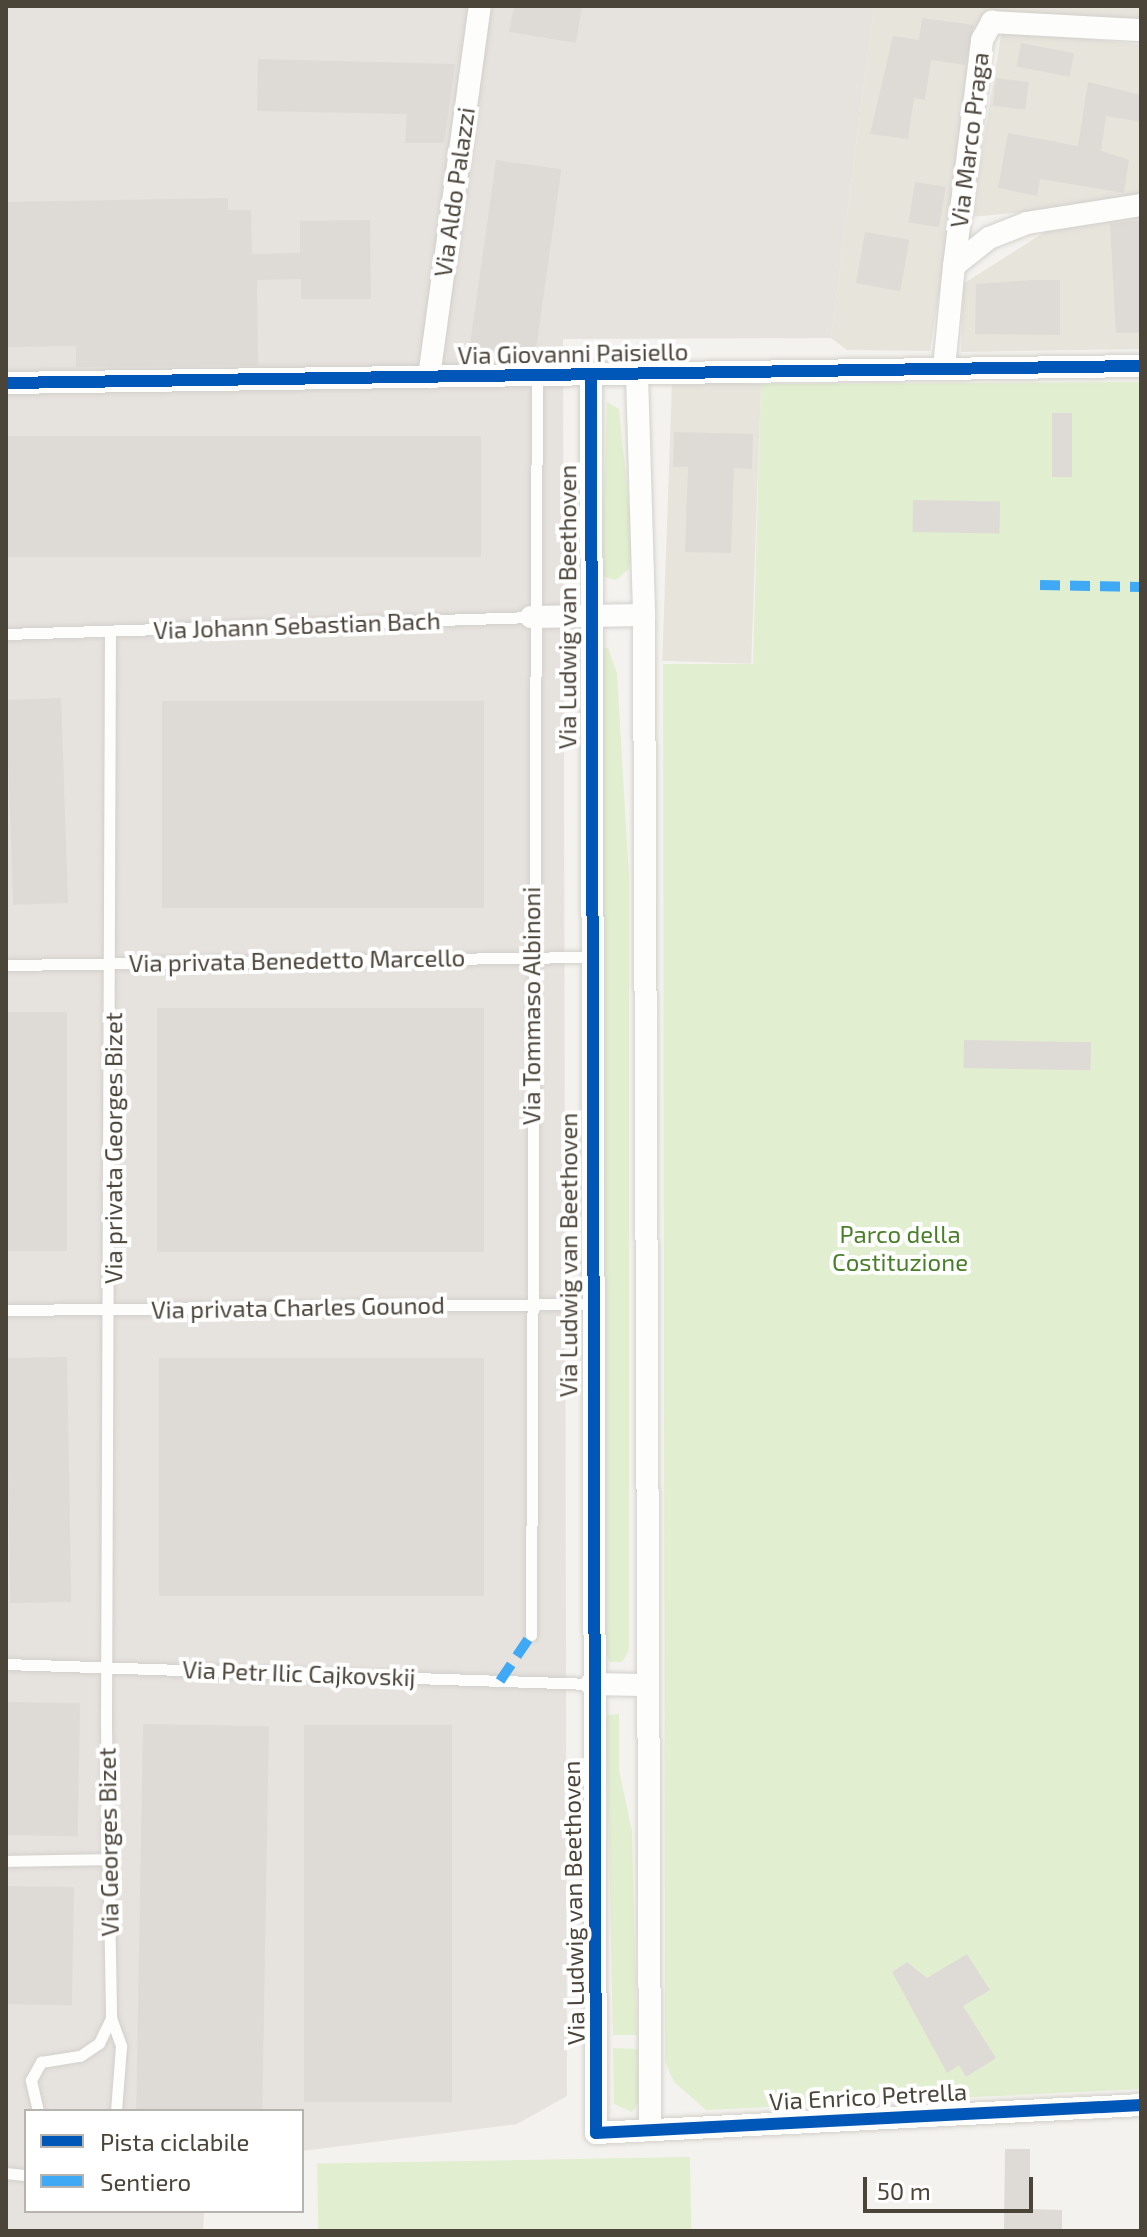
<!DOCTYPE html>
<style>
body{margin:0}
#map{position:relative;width:1147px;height:2237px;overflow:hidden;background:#f4f2ee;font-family:"Exo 2",sans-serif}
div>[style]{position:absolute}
.residential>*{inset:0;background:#e7e4dc;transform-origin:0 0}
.industrial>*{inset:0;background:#e6e2de}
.green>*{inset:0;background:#e1eecf;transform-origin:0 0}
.building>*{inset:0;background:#dedbd6;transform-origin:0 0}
.roads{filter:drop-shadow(0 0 2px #d2d0cb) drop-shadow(0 0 2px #d2d0cb)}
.service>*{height:11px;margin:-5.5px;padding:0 5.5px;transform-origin:5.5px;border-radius:5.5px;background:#fdfdfc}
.minor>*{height:22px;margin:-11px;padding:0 11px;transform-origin:11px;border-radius:11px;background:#fdfdfc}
.quiet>*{height:10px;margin-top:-5px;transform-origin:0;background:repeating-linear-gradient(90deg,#3fa9f5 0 20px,transparent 0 30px)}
.cycleway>*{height:12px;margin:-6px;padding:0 6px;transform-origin:6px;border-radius:6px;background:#0057b8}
span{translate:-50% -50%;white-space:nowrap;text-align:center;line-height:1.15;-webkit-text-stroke:8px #fff;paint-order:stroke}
.street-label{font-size:24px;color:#4b4439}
.park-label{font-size:24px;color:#4a7f2a}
.frame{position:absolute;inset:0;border:8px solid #4b4439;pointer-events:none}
.legend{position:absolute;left:24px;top:2109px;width:280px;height:104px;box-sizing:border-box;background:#fff;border:2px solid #b7b4b0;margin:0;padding:10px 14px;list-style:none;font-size:24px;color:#4b4439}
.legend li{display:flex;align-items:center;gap:16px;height:40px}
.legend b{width:40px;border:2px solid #b7b4b0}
.scale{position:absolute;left:863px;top:2177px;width:170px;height:36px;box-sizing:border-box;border:4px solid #4b4439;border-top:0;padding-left:10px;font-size:24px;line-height:28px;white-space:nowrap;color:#4b4439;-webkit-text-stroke:6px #fff;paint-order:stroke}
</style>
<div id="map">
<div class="residential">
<div style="clip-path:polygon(874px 6px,1141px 6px,1141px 25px,983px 17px,930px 351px,847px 350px,831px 338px)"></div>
<div style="clip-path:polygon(1002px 29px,1141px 45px,1141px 201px,971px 217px)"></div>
<div style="clip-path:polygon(1141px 216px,1141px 349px,961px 352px,963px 284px,1051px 228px)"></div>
<div style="left:761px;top:384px;width:280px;height:89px;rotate:92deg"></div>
</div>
<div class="industrial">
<div style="clip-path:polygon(6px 6px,874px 6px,831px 338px,563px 339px,567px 2096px,517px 2124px,302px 2151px,302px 2111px,26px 2111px,26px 2211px,204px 2211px,203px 2231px,6px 2231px)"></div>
</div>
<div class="green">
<div style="clip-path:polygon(1141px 382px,1141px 2089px,706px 2110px,674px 2082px,665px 2062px,663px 664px,753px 664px,761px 384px)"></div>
<div style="clip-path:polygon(607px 402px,619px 409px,633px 546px,629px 569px,616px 580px,601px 576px)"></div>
<div style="clip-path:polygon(608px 648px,617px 673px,629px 877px,629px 1650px,622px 1662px,610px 1662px,602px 1648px,599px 649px)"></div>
<div style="clip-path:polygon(619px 1714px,619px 1770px,632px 1831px,637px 2035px,613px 2035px,606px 1715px)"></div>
<div style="clip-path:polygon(613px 2048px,638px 2049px,639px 2102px,632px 2112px,614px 2104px)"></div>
<div style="left:690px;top:2157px;width:74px;height:373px;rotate:89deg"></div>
</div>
<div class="building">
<div style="clip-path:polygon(514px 6px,582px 6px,576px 43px,509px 32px)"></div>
<div style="clip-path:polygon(922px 18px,974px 25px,965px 65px,931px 60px,925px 100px,914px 98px,908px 139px,870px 134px,893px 36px,919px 40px)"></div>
<div style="left:1021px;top:43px;width:54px;height:24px;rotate:11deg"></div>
<div style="clip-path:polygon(258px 59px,455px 64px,444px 143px,405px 143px,407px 114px,257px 111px)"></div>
<div style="left:996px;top:78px;width:33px;height:28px;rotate:7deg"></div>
<div style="clip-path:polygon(1088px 82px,1141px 95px,1141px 122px,1106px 116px,1101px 151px,1129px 160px,1124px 193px,1040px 179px,1037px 196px,998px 188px,1008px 133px,1078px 146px)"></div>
<div style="left:496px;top:160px;width:66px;height:189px;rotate:8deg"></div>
<div style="left:915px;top:182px;width:31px;height:41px;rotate:9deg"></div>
<div style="clip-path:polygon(228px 198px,228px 210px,251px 210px,252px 254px,300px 253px,300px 221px,370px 220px,371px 299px,301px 299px,301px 279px,257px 280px,258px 365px,76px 367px,76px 346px,6px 347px,6px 202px)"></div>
<div style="clip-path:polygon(1129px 221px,1141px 221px,1141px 333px,1116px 333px,1110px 224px)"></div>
<div style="left:865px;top:232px;width:45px;height:52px;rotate:10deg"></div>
<div style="clip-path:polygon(1032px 280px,1060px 280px,1060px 335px,975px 334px,976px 284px)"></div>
<div style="left:1052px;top:413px;width:20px;height:64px"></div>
<div style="clip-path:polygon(674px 432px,753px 434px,752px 469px,734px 468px,731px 553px,685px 552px,688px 467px,673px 467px)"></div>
<div style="left:481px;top:436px;width:121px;height:475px;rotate:90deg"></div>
<div style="left:913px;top:500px;width:87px;height:32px;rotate:1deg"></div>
<div style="left:61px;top:698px;width:205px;height:55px;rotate:88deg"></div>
<div style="left:162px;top:701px;width:322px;height:207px"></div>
<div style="left:157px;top:1008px;width:327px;height:244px"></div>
<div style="left:6px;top:1012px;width:61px;height:239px"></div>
<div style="left:964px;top:1040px;width:127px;height:28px;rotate:1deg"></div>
<div style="left:67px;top:1357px;width:245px;height:61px;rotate:89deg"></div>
<div style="left:159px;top:1358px;width:325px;height:238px"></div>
<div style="left:6px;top:1702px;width:74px;height:133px;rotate:1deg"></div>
<div style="left:143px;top:1724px;width:126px;height:387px;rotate:1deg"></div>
<div style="left:304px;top:1725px;width:148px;height:377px"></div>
<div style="left:6px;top:1886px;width:68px;height:118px;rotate:1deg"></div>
<div style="clip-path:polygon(967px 1954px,990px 1990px,963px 2006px,996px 2058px,966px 2077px,959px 2065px,947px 2073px,892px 1972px,907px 1962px,927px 1978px)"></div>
<div style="clip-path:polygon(1005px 2149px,1030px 2149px,1030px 2209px,1062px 2210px,1062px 2231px,1004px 2231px)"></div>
</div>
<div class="roads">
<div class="service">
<div style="left:110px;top:631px;width:1095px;rotate:90.21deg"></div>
<div style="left:106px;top:1726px;width:292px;rotate:89deg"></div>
<div style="left:111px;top:2018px;width:30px;rotate:70deg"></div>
<div style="left:121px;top:2046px;width:65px;rotate:94.4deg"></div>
<div style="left:6px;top:634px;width:525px;rotate:-1.85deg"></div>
<div style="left:6px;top:965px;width:582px;rotate:-0.79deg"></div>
<div style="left:6px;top:1310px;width:584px;rotate:-0.59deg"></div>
<div style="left:531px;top:1635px;width:1259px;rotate:-89.73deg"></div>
<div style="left:6px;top:1664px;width:585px;rotate:1.96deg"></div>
<div style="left:6px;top:1861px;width:102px;rotate:-1.1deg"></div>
<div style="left:38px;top:2111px;width:32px;rotate:-103deg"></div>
<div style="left:31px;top:2080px;width:21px;rotate:-61deg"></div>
<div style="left:41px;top:2062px;width:39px;rotate:-9deg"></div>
<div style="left:80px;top:2056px;width:23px;rotate:-34deg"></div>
<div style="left:99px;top:2043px;width:28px;rotate:-64deg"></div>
<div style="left:6px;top:2173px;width:20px;rotate:6deg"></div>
</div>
<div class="minor">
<div style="left:954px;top:266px;width:228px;rotate:-82.9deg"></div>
<div style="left:982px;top:40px;width:21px;rotate:-61deg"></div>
<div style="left:992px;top:22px;width:149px;rotate:3.1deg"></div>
<div style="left:944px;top:368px;width:102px;rotate:-84.4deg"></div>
<div style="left:954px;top:266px;width:45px;rotate:-38.7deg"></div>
<div style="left:989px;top:238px;width:41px;rotate:-21.5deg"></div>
<div style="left:1027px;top:223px;width:115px;rotate:-9deg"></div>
<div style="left:637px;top:375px;width:240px;rotate:88.3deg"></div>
<div style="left:644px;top:615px;width:1512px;rotate:89.77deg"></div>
<div style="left:429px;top:377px;width:374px;rotate:-82.2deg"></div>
<div style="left:591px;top:377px;width:1756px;rotate:89.84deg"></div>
<div style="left:596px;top:2133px;width:546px;rotate:-2.94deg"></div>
<div style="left:6px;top:383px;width:1135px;rotate:-0.86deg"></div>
<div style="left:531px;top:617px;width:113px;rotate:-1deg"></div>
<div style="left:591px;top:1684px;width:52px;rotate:1.1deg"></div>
</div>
</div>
<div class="quiet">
<div style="left:1040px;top:585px;width:101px;rotate:1.1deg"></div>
<div style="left:500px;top:1681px;width:55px;rotate:-56deg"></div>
</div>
<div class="cycleway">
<div style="left:591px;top:377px;width:1756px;rotate:89.84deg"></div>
<div style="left:596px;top:2133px;width:546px;rotate:-2.94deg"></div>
<div style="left:6px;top:383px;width:1135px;rotate:-0.86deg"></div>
</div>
<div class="street-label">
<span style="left:969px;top:140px;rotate:-83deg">Via Marco Praga</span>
<span style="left:454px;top:192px;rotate:-82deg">Via Aldo Palazzi</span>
<span style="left:573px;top:353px;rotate:-1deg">Via Giovanni Paisiello</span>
<span style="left:567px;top:607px;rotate:-90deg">Via Ludwig van Beethoven</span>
<span style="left:297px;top:625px;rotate:-2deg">Via Johann Sebastian Bach</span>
<span style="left:297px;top:960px;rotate:-1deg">Via privata Benedetto Marcello</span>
<span style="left:531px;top:1006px;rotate:-90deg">Via Tommaso Albinoni</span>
<span style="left:113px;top:1148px;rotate:-90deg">Via privata Georges Bizet</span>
<span style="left:568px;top:1255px;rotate:-90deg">Via Ludwig van Beethoven</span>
<span style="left:298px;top:1307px;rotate:-1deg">Via privata Charles Gounod</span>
<span style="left:299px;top:1673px;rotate:2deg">Via Petr Ilic Cajkovskij</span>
<span style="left:108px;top:1842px;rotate:-91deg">Via Georges Bizet</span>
<span style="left:573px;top:1903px;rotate:-91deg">Via Ludwig van Beethoven</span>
<span style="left:868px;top:2096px;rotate:-3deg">Via Enrico Petrella</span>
</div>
<div class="park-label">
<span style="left:900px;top:1248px">Parco della<br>Costituzione</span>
</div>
<div class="frame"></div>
<ul class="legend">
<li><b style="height:10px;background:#0057b8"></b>Pista ciclabile</li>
<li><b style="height:10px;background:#3fa9f5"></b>Sentiero</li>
</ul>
<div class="scale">50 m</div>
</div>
